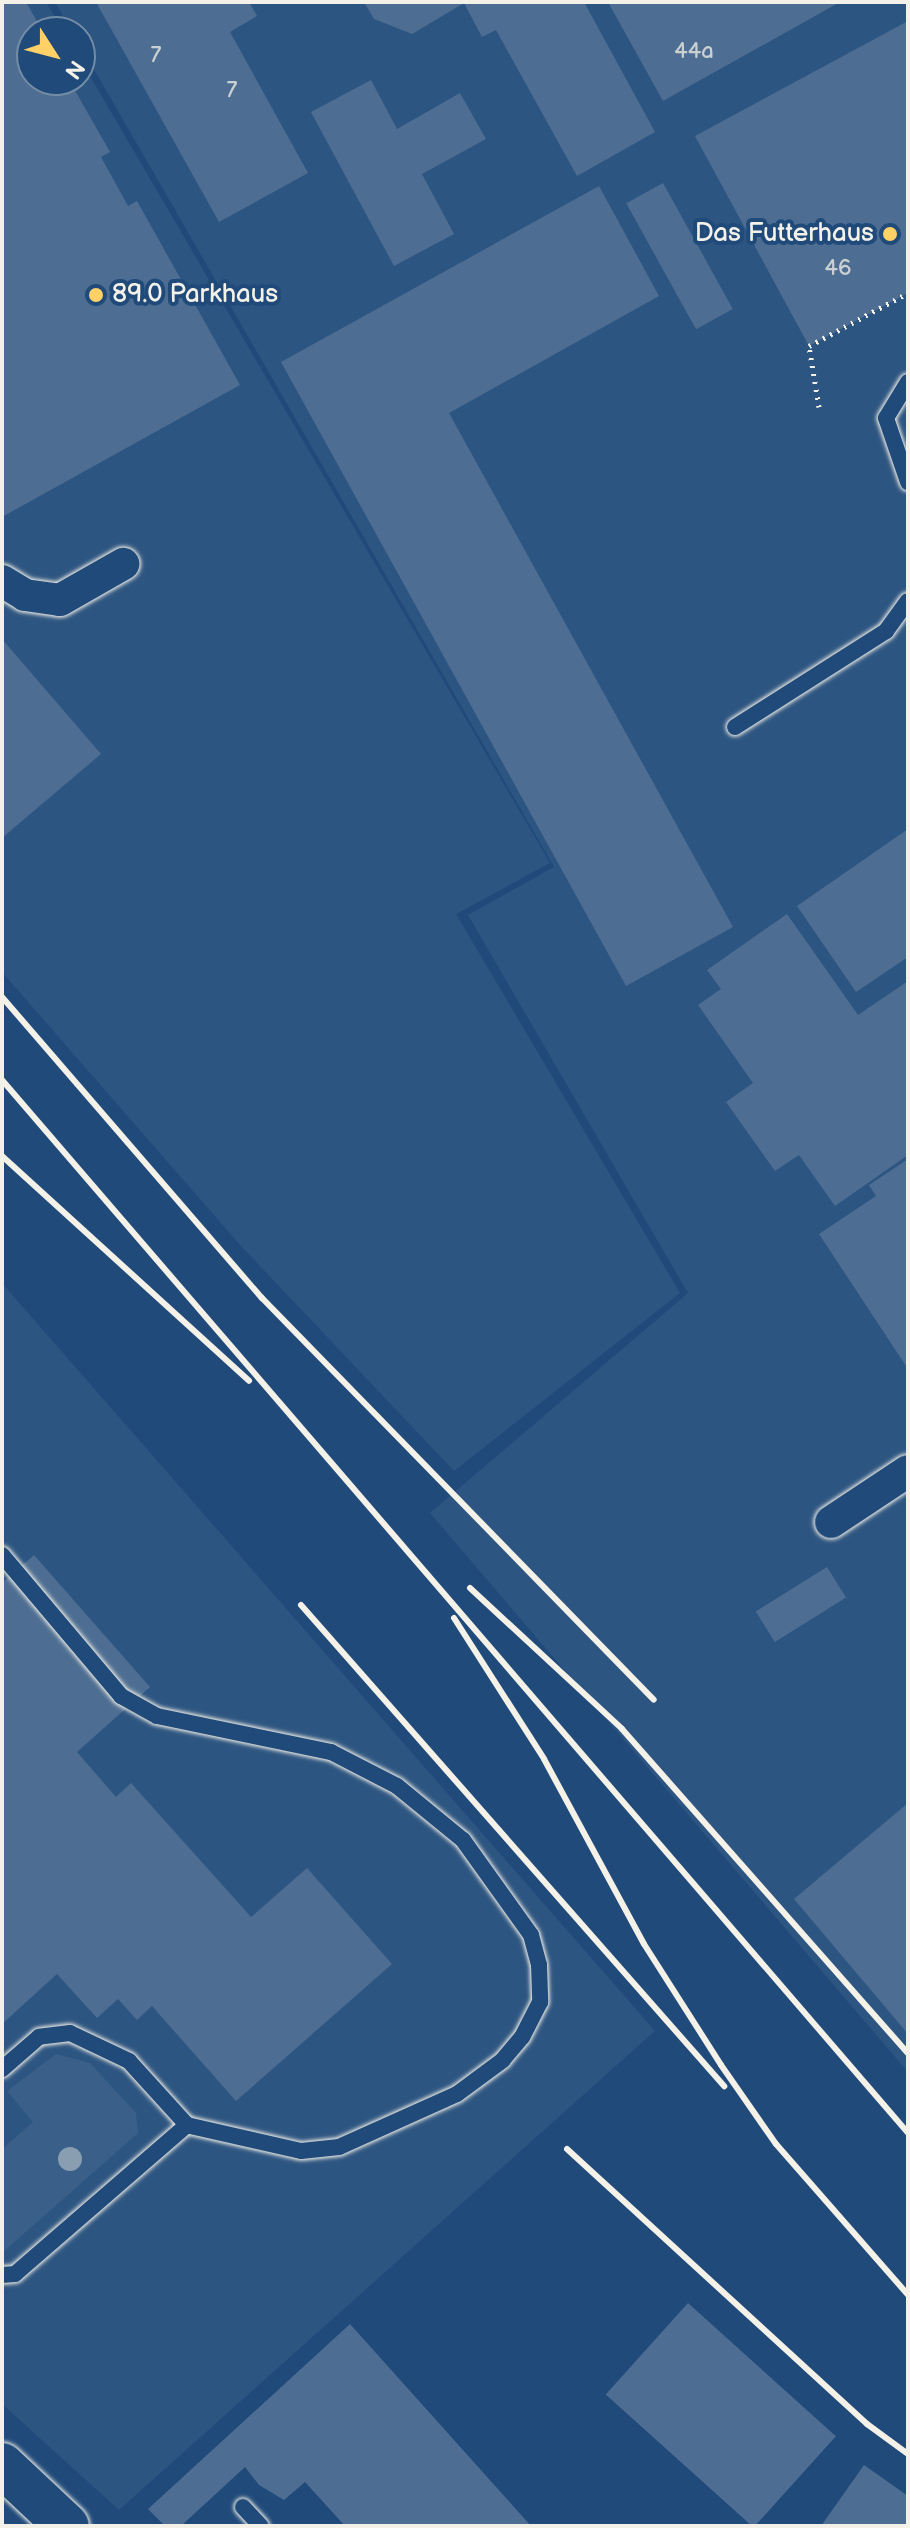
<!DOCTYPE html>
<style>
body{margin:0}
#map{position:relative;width:910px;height:2528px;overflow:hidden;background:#1f4a7a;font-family:"Balsamiq Sans",sans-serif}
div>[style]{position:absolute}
.built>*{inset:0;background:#2d5581}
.green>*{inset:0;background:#3a5f88}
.building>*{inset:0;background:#4d6e92;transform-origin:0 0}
.path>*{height:5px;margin-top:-2.5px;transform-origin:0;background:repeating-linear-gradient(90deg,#f4f1e8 0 2px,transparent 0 8px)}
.roads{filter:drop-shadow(0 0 2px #f4f1e8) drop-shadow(0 0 2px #f4f1e8)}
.service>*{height:16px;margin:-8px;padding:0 8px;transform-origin:8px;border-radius:8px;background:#1f4a7a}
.minor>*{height:32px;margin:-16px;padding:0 16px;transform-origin:16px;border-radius:16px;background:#1f4a7a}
.primary>*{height:44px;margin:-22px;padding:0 22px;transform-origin:22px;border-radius:22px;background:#1f4a7a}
.rail>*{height:6px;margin:-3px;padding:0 3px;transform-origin:3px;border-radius:3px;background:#f4f1e8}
.trees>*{width:24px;height:24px;margin:-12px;border-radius:50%;background:#8a9eb1}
.dots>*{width:22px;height:22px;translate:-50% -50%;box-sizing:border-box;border:4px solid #1f4a7a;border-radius:50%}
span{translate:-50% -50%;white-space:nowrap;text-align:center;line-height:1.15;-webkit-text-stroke:8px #1f4a7a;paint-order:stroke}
.number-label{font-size:22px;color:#cad0d2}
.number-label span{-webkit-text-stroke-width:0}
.poi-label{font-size:26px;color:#f4f1e8}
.right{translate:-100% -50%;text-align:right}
.left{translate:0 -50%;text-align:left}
.frame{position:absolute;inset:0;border:4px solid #f4f1e8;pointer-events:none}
.north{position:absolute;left:16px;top:16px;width:80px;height:80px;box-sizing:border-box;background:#1f4a7a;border:2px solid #748da6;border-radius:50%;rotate:126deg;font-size:22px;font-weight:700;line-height:32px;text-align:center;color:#f4f1e8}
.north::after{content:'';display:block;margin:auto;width:28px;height:36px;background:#ffd166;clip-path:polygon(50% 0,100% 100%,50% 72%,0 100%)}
</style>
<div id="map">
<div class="built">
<div style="clip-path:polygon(2px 2px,46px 2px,64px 32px,32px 32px,32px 80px,80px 80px,80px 59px,550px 863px,456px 914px,680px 1293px,454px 1471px,240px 1245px,2px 972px)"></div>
<div style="clip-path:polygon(55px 2px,908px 2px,908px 2072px,430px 1513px,688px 1293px,468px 915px,554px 867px,80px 45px,80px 32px,72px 32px)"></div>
<div style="clip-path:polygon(2px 1283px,655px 2031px,119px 2510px,2px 2404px)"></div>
</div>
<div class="green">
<div style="clip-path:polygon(56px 2054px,90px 2063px,136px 2113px,138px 2133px,2px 2253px,2px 2149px,33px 2122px,7px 2091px)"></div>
</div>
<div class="building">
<div style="clip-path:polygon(2px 2px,26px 2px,43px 32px,32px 32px,32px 80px,69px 80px,110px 152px,101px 157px,128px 206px,137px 201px,240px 385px,2px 517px)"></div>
<div style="clip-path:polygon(96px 2px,249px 2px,257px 16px,230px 32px,308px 173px,219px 222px)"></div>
<div style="clip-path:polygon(364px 2px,584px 2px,655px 132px,577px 176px,496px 30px,482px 37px,464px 3px,412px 34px,374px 19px)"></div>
<div style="clip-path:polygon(608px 2px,840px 2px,663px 101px)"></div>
<div style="clip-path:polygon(908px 21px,908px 293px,809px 346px,695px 136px)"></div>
<div style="clip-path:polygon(371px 80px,397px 129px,460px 93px,486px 139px,422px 174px,454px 234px,394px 266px,311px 112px)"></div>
<div style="left:663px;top:183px;width:144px;height:42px;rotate:61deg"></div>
<div style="clip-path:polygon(599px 186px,659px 296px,449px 413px,733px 927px,626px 986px,281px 362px)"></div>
<div style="clip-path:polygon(2px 639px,101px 754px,2px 838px)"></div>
<div style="clip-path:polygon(908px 829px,908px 957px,856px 992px,797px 906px)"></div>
<div style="clip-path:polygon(787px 914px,858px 1015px,908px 981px,908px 1155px,835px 1206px,799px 1155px,775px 1171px,726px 1102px,753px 1083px,698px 1005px,721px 989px,707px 970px)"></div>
<div style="clip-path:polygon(908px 1159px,908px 1369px,819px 1234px,876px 1196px,869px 1185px)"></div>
<div style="clip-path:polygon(34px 1555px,150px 1687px,77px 1752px,116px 1797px,131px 1783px,251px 1917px,307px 1868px,392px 1964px,236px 2101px,152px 2006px,137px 2020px,118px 1999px,97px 2018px,57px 1974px,2px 2024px,2px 1583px)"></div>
<div style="left:827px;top:1567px;width:36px;height:84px;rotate:58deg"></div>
<div style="clip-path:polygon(908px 1803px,908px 2034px,794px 1899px)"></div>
<div style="left:688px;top:2303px;width:199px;height:123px;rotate:42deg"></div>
<div style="clip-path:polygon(350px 2324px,531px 2526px,345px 2526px,305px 2482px,284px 2500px,259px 2485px,245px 2467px,181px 2526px,165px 2526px,148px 2509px)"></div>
<div style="clip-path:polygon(864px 2465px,908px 2496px,908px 2526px,821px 2526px)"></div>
</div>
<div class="path">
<div style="left:819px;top:407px;width:62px;rotate:-99.3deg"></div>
<div style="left:809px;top:346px;width:112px;rotate:-28.2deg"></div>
</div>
<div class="roads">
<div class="service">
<div style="left:908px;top:382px;width:42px;rotate:121.4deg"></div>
<div style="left:886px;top:418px;width:68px;rotate:71deg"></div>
<div style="left:735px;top:727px;width:179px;rotate:-32.4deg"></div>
<div style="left:886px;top:631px;width:37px;rotate:-54deg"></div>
<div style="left:2px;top:1555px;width:185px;rotate:49.8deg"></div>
<div style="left:121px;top:1696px;width:41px;rotate:29.1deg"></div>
<div style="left:157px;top:1716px;width:178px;rotate:11.7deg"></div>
<div style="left:331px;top:1752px;width:74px;rotate:27.3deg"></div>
<div style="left:397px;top:1786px;width:85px;rotate:39.3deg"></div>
<div style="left:463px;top:1840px;width:117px;rotate:54.4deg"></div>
<div style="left:531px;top:1935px;width:31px;rotate:75deg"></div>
<div style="left:539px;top:1965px;width:37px;rotate:88deg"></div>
<div style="left:540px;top:2002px;width:39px;rotate:117deg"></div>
<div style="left:522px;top:2037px;width:30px;rotate:130deg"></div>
<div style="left:503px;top:2060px;width:57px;rotate:143.5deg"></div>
<div style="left:457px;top:2094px;width:129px;rotate:155.8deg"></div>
<div style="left:339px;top:2147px;width:38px;rotate:174deg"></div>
<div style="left:301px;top:2151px;width:117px;rotate:-167.2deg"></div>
<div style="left:187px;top:2125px;width:86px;rotate:-132.2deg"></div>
<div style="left:129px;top:2061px;width:65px;rotate:-154.6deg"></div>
<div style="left:70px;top:2033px;width:31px;rotate:173deg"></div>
<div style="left:39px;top:2037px;width:49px;rotate:139.1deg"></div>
<div style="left:2px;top:2275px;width:13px;rotate:-4deg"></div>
<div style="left:15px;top:2274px;width:228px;rotate:-40.9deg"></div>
<div style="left:243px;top:2507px;width:26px;rotate:47deg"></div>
</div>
<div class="minor">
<div style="left:2px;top:581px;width:27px;rotate:31deg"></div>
<div style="left:25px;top:595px;width:35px;rotate:8deg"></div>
<div style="left:60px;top:600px;width:73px;rotate:-29.7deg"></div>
<div style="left:831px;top:1522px;width:92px;rotate:-33.5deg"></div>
</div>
<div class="primary">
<div style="left:2px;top:2465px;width:89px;rotate:43.2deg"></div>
</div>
</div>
<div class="rail">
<div style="left:2px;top:997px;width:398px;rotate:49.2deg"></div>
<div style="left:262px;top:1298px;width:561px;rotate:45.72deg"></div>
<div style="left:2px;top:1080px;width:1389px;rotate:49.29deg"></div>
<div style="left:2px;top:1156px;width:334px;rotate:42.3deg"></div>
<div style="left:470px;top:1588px;width:207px;rotate:42.8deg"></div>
<div style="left:622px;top:1729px;width:432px;rotate:48.6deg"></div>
<div style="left:301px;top:1605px;width:641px;rotate:48.67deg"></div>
<div style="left:454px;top:1618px;width:167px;rotate:57.4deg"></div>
<div style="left:544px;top:1759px;width:210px;rotate:61.6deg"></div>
<div style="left:644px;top:1944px;width:143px;rotate:57.5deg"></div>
<div style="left:721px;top:2065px;width:96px;rotate:55.2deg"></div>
<div style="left:776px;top:2144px;width:201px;rotate:48.8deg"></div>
<div style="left:567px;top:2149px;width:407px;rotate:42.5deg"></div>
<div style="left:867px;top:2424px;width:51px;rotate:36.2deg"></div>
</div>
<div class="trees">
<div style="left:70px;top:2159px"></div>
</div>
<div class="dots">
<div style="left:890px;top:234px;background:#ffd166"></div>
<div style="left:96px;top:295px;background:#ffd166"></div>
</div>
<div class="number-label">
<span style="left:694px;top:52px">44a</span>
<span style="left:156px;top:56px">7</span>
<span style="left:232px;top:91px">7</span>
<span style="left:838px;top:269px">46</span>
</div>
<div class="poi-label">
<span class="right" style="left:874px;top:234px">Das Futterhaus</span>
<span class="left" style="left:112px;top:295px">89.0 Parkhaus</span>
</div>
<div class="frame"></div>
<div class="north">N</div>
</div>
